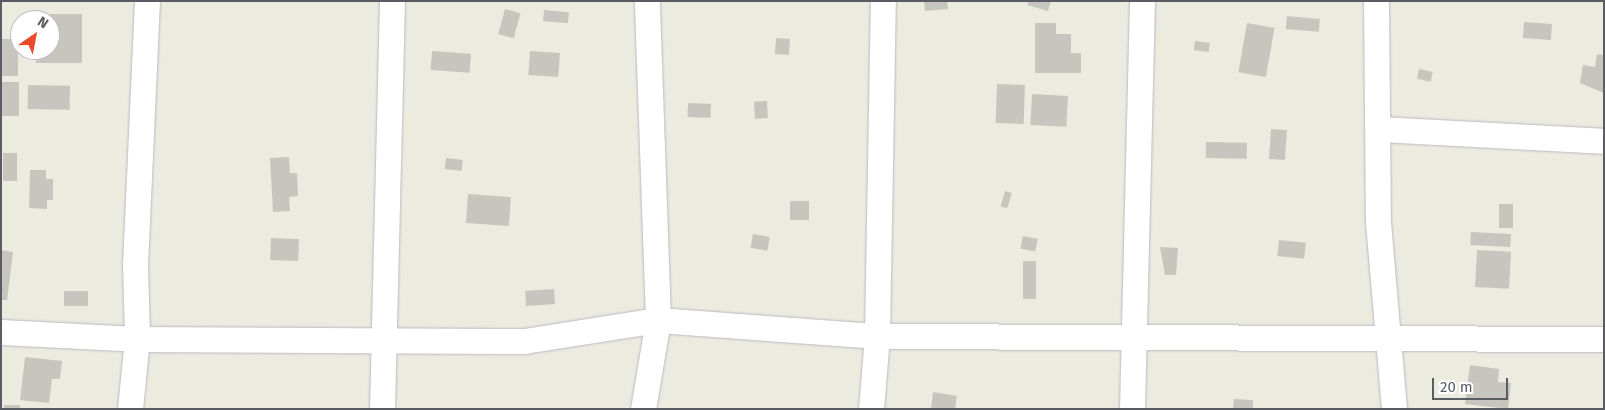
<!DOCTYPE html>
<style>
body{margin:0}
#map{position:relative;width:1605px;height:410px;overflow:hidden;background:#ecebe0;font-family:"Fira Sans",sans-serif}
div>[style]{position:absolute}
.building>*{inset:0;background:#c7c5be;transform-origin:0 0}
.roads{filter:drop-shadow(0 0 1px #b8bac0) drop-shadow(0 0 1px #b8bac0)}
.street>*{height:25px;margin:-12.5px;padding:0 12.5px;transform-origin:12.5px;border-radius:12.5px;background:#fff}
span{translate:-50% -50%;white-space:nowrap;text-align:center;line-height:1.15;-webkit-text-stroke:4px #fff;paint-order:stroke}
.frame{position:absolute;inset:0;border:2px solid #595c62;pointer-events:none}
.north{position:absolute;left:10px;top:10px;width:50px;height:50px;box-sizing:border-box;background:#fff;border:1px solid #bdbec0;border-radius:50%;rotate:33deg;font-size:14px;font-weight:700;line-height:20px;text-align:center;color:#595c62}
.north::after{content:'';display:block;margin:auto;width:18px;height:22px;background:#e84a2a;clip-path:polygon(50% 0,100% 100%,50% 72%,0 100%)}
.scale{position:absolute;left:1432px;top:378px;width:76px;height:22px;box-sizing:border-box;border:2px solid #595c62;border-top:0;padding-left:6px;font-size:15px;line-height:18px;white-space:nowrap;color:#595c62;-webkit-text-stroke:4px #fff;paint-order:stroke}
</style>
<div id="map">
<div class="building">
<div style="clip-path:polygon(924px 1px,947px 1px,948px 9px,925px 11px)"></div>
<div style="clip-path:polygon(1029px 1px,1051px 1px,1048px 11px,1027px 5px)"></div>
<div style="left:505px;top:9px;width:16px;height:26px;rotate:15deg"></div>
<div style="left:544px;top:10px;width:25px;height:11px;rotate:5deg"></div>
<div style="clip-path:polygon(26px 14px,82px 14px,82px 63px,36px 63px,36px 50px,50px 50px,50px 20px,26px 20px)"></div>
<div style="left:1287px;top:16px;width:33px;height:13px;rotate:5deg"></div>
<div style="left:1524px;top:22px;width:28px;height:16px;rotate:4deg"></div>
<div style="clip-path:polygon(1035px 23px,1056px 23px,1056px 34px,1071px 34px,1071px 53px,1081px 53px,1081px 73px,1035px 73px)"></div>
<div style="left:1247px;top:23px;width:28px;height:50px;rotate:10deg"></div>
<div style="left:776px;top:38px;width:14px;height:16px;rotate:4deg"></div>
<div style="left:1px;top:39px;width:17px;height:37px"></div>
<div style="left:1195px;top:41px;width:15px;height:9px;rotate:8deg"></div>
<div style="left:432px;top:51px;width:39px;height:19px;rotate:4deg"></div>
<div style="left:530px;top:51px;width:30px;height:24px;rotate:4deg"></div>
<div style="clip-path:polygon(1597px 54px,1604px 55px,1604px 93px,1580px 83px,1583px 65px,1595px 67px)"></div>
<div style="left:1419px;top:69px;width:14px;height:10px;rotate:12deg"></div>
<div style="left:1px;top:82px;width:18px;height:34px"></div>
<div style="left:997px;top:84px;width:28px;height:39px;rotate:2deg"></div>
<div style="left:28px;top:85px;width:42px;height:24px;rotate:1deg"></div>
<div style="left:1032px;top:94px;width:36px;height:31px;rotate:3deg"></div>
<div style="left:767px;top:101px;width:17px;height:13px;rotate:87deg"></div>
<div style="left:688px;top:103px;width:23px;height:14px;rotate:2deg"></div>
<div style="left:1271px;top:129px;width:16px;height:30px;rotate:4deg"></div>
<div style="left:1206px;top:142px;width:41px;height:16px;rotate:1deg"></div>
<div style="left:3px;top:153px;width:14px;height:28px"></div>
<div style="clip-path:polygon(289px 157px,290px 173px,297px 173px,298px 196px,289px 197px,290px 211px,273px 212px,270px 158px)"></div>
<div style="left:446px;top:158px;width:17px;height:11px;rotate:7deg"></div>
<div style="clip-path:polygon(30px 170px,46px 170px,46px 179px,53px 179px,53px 200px,47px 200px,47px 209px,29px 208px)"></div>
<div style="left:1005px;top:191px;width:7px;height:16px;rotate:16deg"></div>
<div style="left:468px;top:194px;width:43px;height:29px;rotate:4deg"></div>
<div style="left:790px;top:201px;width:19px;height:19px"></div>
<div style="left:1499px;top:204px;width:14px;height:24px"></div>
<div style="left:1471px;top:232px;width:40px;height:13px;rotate:3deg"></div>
<div style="left:753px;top:234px;width:17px;height:14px;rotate:10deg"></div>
<div style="left:1023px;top:236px;width:15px;height:13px;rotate:11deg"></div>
<div style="left:271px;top:238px;width:28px;height:22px;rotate:2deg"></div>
<div style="left:1279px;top:240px;width:27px;height:16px;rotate:6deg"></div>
<div style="clip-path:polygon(1160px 247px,1178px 248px,1176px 275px,1165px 275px)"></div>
<div style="clip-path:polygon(1px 250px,13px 252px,7px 300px,1px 300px)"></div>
<div style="left:1477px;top:250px;width:34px;height:37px;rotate:3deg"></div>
<div style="left:1023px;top:261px;width:13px;height:38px"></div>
<div style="left:554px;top:289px;width:15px;height:29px;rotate:86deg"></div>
<div style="left:64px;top:291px;width:24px;height:15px"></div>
<div style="clip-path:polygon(25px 357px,62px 361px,60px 379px,52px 379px,49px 403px,20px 400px)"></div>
<div style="clip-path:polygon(1470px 365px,1499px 369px,1498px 382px,1511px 383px,1508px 409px,1465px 404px)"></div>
<div style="clip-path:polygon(933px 392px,957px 396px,955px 409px,931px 409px)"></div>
<div style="clip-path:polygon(1234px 399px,1253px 400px,1253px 409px,1233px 409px)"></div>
<div style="left:4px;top:405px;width:16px;height:4px"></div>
</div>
<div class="roads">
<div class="street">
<div style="left:1376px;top:1px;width:221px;rotate:89.5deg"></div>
<div style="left:1378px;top:222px;width:188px;rotate:85.1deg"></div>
<div style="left:1378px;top:129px;width:226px;rotate:3deg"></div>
<div style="left:1px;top:332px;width:136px;rotate:2.9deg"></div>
<div style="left:137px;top:339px;width:387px;rotate:0.3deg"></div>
<div style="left:524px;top:341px;width:136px;rotate:-8.9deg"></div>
<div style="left:658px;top:320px;width:220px;rotate:4.2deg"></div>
<div style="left:877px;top:336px;width:727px;rotate:0.24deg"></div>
<div style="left:130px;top:409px;width:70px;rotate:-84.3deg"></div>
<div style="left:137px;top:339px;width:74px;rotate:-91.5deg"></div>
<div style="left:135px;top:265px;width:264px;rotate:-87.4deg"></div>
<div style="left:382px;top:409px;width:408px;rotate:-88.6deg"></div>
<div style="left:643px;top:409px;width:90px;rotate:-80.4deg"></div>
<div style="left:658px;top:320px;width:319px;rotate:-92deg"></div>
<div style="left:871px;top:409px;width:73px;rotate:-85.3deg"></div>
<div style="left:877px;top:336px;width:335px;rotate:-89deg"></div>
<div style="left:1132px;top:409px;width:408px;rotate:-88.6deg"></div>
</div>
</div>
<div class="frame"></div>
<div class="north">N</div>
<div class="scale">20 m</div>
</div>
